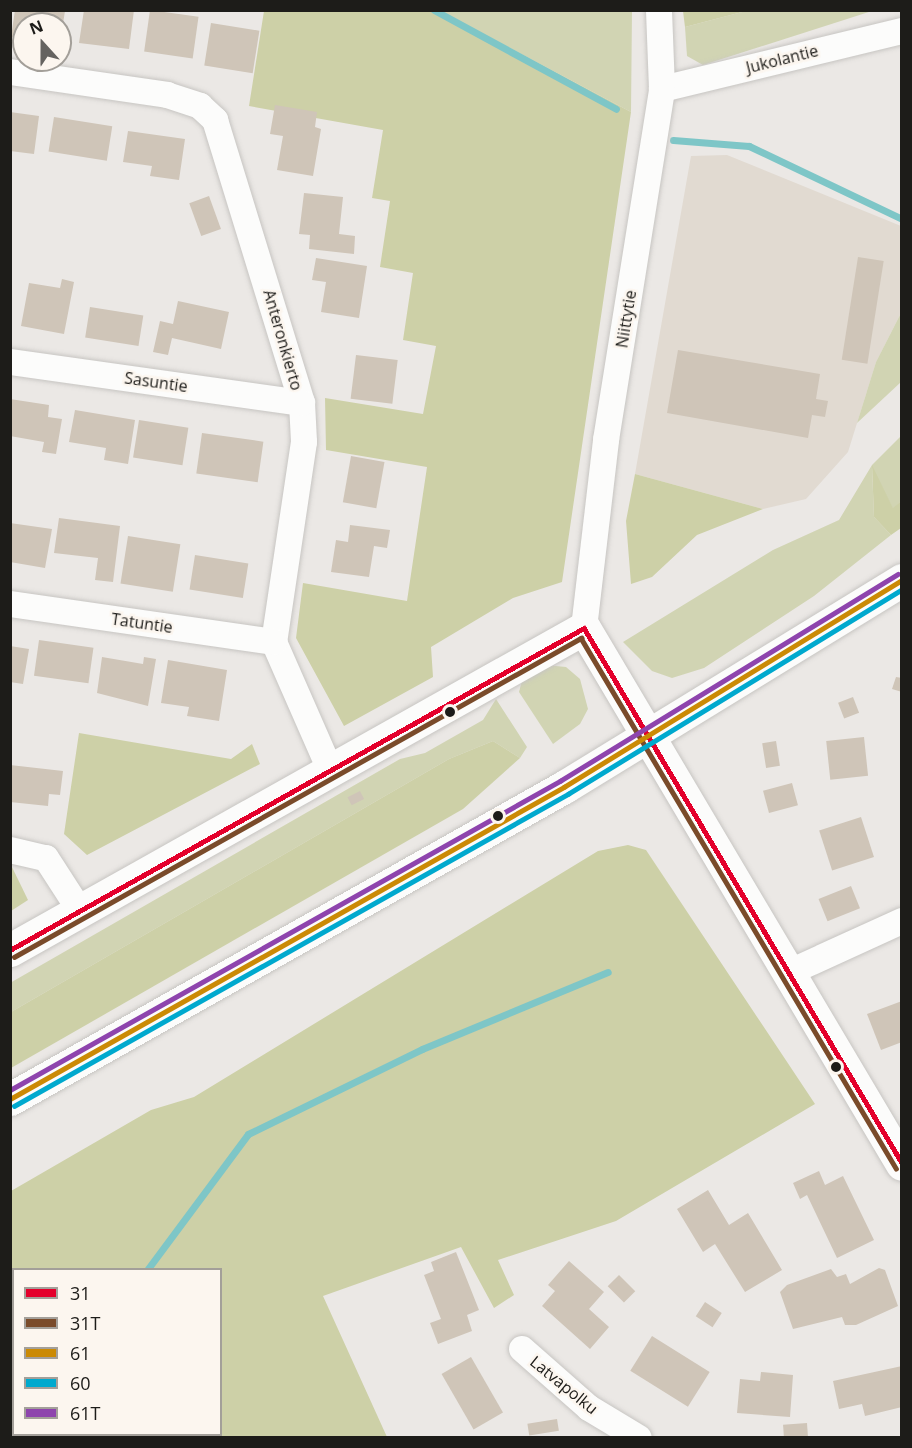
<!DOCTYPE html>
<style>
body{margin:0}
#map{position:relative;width:912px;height:1448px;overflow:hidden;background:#ebe8e5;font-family:"Open Sans",sans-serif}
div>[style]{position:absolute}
.built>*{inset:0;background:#e1dad1}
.green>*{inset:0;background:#d1d4b3}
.forest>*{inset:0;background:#cdd0a7}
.stream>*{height:7px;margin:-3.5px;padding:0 3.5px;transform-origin:3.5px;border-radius:3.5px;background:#7ec6c7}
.building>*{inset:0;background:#cfc5b8;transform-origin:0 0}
.roads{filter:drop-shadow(0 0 2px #c7c5c2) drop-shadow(0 0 2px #c7c5c2)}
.street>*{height:26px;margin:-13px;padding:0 13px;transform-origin:13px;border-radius:13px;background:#fcfcfb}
.secondary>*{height:33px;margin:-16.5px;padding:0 16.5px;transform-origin:16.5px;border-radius:16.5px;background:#fcfcfb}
.primary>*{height:33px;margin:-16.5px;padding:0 16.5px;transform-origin:16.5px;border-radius:16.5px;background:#fcfcfb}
.bus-1>*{height:4.5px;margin:-2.25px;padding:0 2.25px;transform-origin:2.25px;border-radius:2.25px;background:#e4002b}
.bus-2>*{height:4.5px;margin:-2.25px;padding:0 2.25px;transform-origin:2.25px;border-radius:2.25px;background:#7a4b2a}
.bus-3>*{height:4.5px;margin:-2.25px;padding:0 2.25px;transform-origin:2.25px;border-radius:2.25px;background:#cb8a05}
.bus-4>*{height:4.5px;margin:-2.25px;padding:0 2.25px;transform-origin:2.25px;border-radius:2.25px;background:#00a9ce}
.bus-5>*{height:4.5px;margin:-2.25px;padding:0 2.25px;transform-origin:2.25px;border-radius:2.25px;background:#8e44ad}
.dots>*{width:16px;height:16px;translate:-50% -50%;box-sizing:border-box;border:3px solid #fcf6ef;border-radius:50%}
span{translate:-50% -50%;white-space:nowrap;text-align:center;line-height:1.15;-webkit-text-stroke:5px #fcf6ef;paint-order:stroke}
.street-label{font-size:16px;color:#1d1c19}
.frame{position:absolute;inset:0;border:12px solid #1d1c19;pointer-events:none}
.legend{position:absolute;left:12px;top:1268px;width:210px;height:168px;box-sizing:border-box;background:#fcf6ef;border:2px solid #a39f99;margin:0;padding:8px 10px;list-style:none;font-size:18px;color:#1d1c19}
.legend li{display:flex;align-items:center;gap:12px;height:30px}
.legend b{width:30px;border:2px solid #a39f99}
.north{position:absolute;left:12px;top:12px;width:60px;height:60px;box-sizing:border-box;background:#fcf6ef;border:2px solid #a39f99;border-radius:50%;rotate:339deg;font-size:16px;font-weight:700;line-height:24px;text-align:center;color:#1d1c19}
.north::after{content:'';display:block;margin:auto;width:21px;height:27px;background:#656360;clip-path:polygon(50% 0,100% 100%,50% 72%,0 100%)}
</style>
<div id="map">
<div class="built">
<div style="clip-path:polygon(727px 155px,901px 226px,901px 313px,876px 362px,848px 452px,806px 499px,763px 509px,635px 474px,691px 156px)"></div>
</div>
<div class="green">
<div style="clip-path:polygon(438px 11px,632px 11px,631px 112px,442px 12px)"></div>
<div style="clip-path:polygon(746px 11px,872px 11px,703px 65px,687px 56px,685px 27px)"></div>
<div style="clip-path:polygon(901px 313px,901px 382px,857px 423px,876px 362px)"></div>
<div style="clip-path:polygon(901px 436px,901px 501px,893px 509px,872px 467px,874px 517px,891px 535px,814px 596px,704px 668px,672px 678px,652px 671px,623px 642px,773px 550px,839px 520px,872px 465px)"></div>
<div style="clip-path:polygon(546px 665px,566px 667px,580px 679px,588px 709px,580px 724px,553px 744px,519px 692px,523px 677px)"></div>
<div style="clip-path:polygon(496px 699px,527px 747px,520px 758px,493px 741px,449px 759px,11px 1012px,10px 983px,400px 759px,425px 753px,483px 720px)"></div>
</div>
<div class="forest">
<div style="clip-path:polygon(438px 10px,631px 112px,562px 582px,513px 598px,431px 647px,433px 677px,344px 726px,296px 638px,303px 583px,407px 601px,427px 467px,326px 450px,325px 398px,423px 414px,436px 346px,403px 340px,413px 273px,380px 267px,390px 201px,372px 198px,383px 130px,249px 106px,264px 11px)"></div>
<div style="clip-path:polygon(683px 11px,683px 10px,746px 11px,685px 27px)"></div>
<div style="clip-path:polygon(872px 465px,893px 508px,901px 501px,901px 528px,891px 535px,874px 517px)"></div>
<div style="clip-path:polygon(635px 474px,763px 509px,697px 535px,652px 577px,631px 584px,626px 521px)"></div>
<div style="clip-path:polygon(79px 733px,231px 759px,252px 744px,260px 764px,87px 855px,64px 834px)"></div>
<div style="clip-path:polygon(493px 741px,520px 758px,463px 809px,11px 1068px,11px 1012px,449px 759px)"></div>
<div style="clip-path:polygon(evenodd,628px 845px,646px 850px,815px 1104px,616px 1221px,498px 1260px,514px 1295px,494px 1308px,461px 1247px,323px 1296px,387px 1437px,11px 1437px,11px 1191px,151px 1110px,194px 1097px,598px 851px,628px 845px,14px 1270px,220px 1270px,220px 1434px,14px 1434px,14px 1270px)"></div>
<div style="clip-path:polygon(11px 865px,28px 900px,11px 911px,10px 911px)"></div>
</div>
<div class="stream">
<div style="left:434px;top:10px;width:207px;rotate:28.5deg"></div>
<div style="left:673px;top:140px;width:76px;rotate:4.5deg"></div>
<div style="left:749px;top:146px;width:170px;rotate:25.5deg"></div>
<div style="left:147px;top:1270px;width:169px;rotate:-53.4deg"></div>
<div style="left:248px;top:1134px;width:194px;rotate:-26deg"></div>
<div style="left:422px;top:1049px;width:201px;rotate:-22.5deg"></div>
<div style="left:10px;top:1395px;width:4px;rotate:-27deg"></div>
</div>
<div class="building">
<div style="clip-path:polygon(15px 10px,65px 11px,61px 36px,60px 24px,24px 24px,24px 39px,11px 37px)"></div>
<div style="clip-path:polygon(84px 10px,134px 10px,129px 49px,79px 43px)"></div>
<div style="left:150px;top:10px;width:49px;height:42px;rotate:8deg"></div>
<div style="left:211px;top:23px;width:49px;height:43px;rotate:9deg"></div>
<div style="clip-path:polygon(275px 105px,317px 112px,315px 127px,321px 129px,313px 176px,277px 170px,283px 136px,270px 134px)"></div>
<div style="clip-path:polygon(10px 112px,39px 116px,34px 154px,10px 151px)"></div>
<div style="left:54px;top:117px;width:59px;height:35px;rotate:9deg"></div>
<div style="clip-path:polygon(128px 131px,185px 139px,179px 180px,150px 176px,152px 166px,123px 162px)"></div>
<div style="clip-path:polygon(304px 193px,343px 197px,339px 234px,355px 236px,354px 254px,309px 249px,310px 235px,299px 234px)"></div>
<div style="left:209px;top:196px;width:35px;height:21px;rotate:70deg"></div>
<div style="left:858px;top:257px;width:26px;height:104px;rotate:9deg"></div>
<div style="clip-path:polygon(316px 258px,367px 266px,359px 318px,321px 312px,326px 282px,312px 280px)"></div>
<div style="clip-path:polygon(62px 279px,74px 282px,64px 334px,21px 326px,29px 283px,60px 288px)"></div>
<div style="clip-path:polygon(178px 301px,229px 312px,221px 349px,172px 338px,168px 355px,153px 352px,160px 321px,173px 324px)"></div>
<div style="left:90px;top:307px;width:54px;height:31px;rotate:9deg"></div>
<div style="clip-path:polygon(678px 350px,820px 374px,816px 399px,828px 401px,825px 417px,812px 415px,808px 438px,667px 413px)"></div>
<div style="left:356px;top:355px;width:42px;height:44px;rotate:7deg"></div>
<div style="clip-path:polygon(10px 399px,49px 405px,48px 417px,62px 419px,56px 454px,42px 452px,44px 442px,10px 436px)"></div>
<div style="clip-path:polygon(75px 410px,135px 420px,128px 464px,104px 460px,106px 448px,69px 442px)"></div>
<div style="left:139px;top:420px;width:50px;height:38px;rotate:9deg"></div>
<div style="left:202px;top:433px;width:62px;height:41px;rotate:8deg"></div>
<div style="left:351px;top:456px;width:34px;height:47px;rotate:10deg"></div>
<div style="clip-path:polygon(59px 518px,120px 526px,113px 582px,95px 580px,98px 558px,54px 553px)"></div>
<div style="clip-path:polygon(10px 523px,52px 529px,45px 568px,10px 562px)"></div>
<div style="clip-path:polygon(350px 525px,390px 530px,387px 548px,374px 546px,369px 577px,331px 572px,336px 540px,348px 542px)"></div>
<div style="left:128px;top:536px;width:53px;height:48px;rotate:9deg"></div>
<div style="left:195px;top:555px;width:54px;height:35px;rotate:9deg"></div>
<div style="left:39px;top:640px;width:55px;height:36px;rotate:8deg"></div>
<div style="clip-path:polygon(10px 646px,29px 649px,23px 684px,10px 682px)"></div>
<div style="clip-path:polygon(102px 657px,143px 664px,144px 657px,156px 659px,148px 706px,97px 693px)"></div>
<div style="clip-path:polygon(168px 660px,227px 670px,219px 721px,187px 716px,189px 707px,161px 703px)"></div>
<div style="clip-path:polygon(896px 677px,902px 678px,902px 692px,892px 689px)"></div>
<div style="left:853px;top:697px;width:17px;height:16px;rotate:69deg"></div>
<div style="left:864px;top:737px;width:39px;height:38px;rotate:84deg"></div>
<div style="left:776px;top:741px;width:25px;height:14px;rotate:81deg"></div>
<div style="clip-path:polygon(10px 765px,63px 771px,60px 795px,49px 794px,48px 806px,10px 802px)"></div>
<div style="left:792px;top:783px;width:23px;height:30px;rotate:75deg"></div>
<div style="left:360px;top:791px;width:9px;height:14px;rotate:63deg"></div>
<div style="left:861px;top:817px;width:42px;height:44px;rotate:72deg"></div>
<div style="left:851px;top:886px;width:24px;height:35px;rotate:68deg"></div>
<div style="clip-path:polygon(902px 1001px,902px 1042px,881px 1050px,867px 1014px)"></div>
<div style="clip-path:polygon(819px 1171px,825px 1185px,843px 1176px,874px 1240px,837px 1258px,807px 1195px,800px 1199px,793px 1183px)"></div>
<div style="clip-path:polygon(708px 1190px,729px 1225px,748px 1213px,782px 1270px,745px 1292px,715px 1244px,703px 1252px,677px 1209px)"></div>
<div style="clip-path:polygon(456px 1252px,479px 1310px,467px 1315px,472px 1331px,438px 1344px,430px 1323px,441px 1319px,424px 1275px,434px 1271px,431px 1262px)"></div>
<div style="clip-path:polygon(569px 1261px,604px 1292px,589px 1309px,609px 1327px,590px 1349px,542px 1306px,555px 1291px,548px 1285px)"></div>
<div style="clip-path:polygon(879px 1268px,885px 1270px,898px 1306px,856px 1325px,845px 1325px,842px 1317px,793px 1329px,780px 1292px,787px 1285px,831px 1269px,837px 1277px,846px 1274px,850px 1284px)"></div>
<div style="left:619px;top:1275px;width:23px;height:16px;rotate:45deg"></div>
<div style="left:705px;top:1302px;width:20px;height:17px;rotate:33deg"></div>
<div style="left:652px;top:1336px;width:68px;height:41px;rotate:32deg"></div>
<div style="left:471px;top:1357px;width:64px;height:34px;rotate:60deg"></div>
<div style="clip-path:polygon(902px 1366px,902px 1407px,865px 1416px,862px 1404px,839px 1409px,833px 1381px)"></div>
<div style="clip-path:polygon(761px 1372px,793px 1375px,790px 1417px,737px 1413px,740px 1379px,760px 1381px)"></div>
<div style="left:557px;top:1419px;width:12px;height:30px;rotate:81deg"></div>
<div style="left:807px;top:1423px;width:15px;height:24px;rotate:86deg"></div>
</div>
<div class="roads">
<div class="street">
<div style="left:10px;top:72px;width:159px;rotate:8.3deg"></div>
<div style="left:167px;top:95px;width:35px;rotate:18deg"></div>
<div style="left:200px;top:106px;width:21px;rotate:43deg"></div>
<div style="left:215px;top:120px;width:296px;rotate:72.9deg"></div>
<div style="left:302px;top:403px;width:39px;rotate:87deg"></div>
<div style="left:304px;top:442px;width:202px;rotate:98.5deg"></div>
<div style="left:274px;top:642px;width:137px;rotate:66.3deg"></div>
<div style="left:662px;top:89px;width:247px;rotate:-13.6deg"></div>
<div style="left:10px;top:362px;width:295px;rotate:8deg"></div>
<div style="left:10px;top:604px;width:267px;rotate:8.2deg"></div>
<div style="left:584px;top:628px;width:189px;rotate:-83.3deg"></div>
<div style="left:606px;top:440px;width:355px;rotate:-80.9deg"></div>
<div style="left:662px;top:89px;width:79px;rotate:-92.2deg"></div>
<div style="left:10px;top:850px;width:37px;rotate:13deg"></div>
<div style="left:46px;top:858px;width:61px;rotate:57.1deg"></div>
<div style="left:790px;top:972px;width:123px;rotate:-24.5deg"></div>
<div style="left:522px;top:1349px;width:89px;rotate:41.4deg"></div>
<div style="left:589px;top:1408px;width:58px;rotate:31deg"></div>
</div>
<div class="secondary">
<div style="left:10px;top:950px;width:658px;rotate:-29.29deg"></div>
<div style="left:584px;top:628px;width:623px;rotate:59.32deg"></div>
</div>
<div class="primary">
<div style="left:10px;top:1099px;width:636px;rotate:-29.39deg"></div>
<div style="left:564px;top:787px;width:396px;rotate:-31.5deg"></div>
</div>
</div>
<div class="bus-1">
<div style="left:10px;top:950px;width:658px;rotate:-29.29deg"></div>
<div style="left:584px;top:628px;width:622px;rotate:59.27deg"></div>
</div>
<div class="bus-2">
<div style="left:14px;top:957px;width:651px;rotate:-29.36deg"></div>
<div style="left:581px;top:638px;width:617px;rotate:59.28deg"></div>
</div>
<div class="bus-3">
<div style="left:10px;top:1099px;width:636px;rotate:-29.39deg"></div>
<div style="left:564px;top:787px;width:396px;rotate:-31.5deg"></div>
</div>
<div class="bus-4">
<div style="left:14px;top:1106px;width:636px;rotate:-29.39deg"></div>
<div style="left:568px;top:794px;width:392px;rotate:-31.5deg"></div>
</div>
<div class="bus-5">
<div style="left:10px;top:1090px;width:631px;rotate:-29.33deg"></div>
<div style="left:560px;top:781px;width:396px;rotate:-31.5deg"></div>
</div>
<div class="dots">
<div style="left:450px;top:712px;background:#1d1c19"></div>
<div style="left:498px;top:816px;background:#1d1c19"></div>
<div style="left:836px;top:1067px;background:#1d1c19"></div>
</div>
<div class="street-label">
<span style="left:782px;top:59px;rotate:-14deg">Jukolantie</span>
<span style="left:626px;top:319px;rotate:-81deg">Niittytie</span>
<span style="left:283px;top:340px;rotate:74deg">Anteronkierto</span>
<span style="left:156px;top:382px;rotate:8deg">Sasuntie</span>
<span style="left:142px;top:623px;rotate:8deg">Tatuntie</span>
<span style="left:564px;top:1385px;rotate:39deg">Latvapolku</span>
</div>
<div class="frame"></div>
<ul class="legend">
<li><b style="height:8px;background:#e4002b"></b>31</li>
<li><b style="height:8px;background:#7a4b2a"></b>31T</li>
<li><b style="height:8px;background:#cb8a05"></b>61</li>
<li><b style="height:8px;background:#00a9ce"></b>60</li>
<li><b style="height:8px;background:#8e44ad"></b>61T</li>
</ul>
<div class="north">N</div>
</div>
